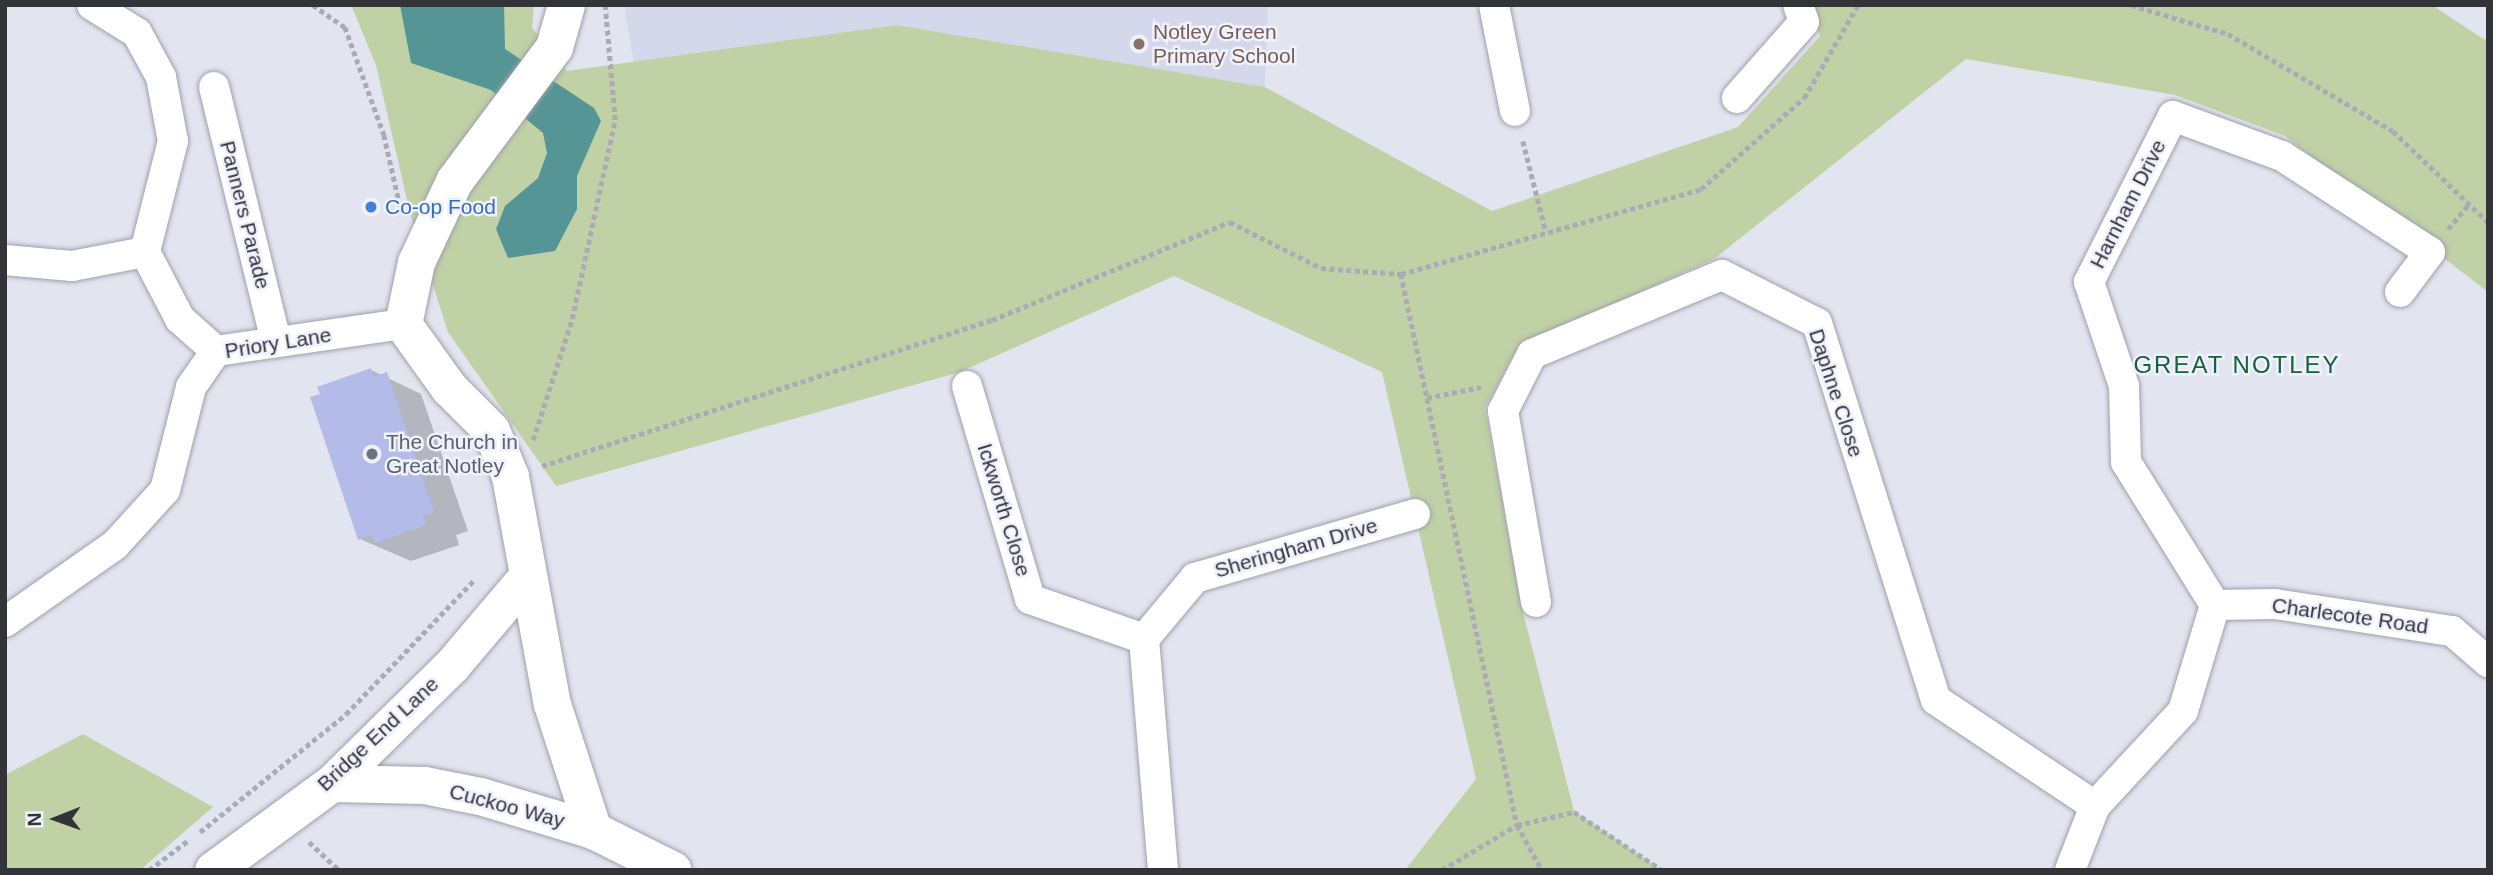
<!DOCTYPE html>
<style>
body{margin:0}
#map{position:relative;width:2493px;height:875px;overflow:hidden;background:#e2e4ef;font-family:Helvetica,sans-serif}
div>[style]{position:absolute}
.built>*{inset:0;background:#d5d8eb}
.green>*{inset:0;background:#c0d1a6}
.water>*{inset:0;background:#569595}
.shadow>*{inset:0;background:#0003}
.building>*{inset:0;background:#b5bbe8}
.path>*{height:4.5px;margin-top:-2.25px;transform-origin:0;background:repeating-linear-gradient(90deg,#aaacb5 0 5px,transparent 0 8.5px)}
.roads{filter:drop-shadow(0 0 2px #9fa0ab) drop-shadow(0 0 2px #9fa0ab)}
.minor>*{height:30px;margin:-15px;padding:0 15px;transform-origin:15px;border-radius:15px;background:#fff}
.tertiary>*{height:37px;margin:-18.5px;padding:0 18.5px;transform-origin:18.5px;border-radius:18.5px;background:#fff}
.dots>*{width:19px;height:19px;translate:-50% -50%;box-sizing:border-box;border:4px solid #eff1fd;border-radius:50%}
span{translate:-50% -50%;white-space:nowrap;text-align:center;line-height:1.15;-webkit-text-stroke:5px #eff1fd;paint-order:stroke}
.education-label{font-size:21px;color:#785e54}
.left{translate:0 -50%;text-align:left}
.street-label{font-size:21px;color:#333438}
.shop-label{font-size:21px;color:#366cbe}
.worship-label{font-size:21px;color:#5b616d}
.quarter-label{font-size:24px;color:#176238;letter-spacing:2px}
.frame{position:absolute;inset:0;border:7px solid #333438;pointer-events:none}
.north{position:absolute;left:21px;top:784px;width:70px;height:70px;-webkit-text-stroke:5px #eff1fd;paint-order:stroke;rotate:269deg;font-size:19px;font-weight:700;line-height:28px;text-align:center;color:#333438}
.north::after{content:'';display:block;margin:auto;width:24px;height:32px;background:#333438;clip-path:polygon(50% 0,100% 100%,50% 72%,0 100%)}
</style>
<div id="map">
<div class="built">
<div style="clip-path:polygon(624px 5px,1268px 5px,1265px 87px,897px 25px,634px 64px)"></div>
</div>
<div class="green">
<div style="clip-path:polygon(351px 5px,534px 5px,532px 28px,567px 71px,897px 25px,1265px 87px,1492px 211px,1738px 127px,1820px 36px,1810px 5px,2432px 5px,2488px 42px,2488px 292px,2285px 136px,2175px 95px,1966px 59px,1714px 259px,1518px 347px,1485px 408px,1523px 612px,1574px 811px,1662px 870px,1405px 870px,1476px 779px,1382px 372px,1174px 276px,960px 372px,556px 486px,448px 332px,410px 213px,376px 65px)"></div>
<div style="clip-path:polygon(83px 734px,213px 807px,140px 870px,5px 870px,5px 775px)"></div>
</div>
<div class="water">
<div style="clip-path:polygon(400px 5px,504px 5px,505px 49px,594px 108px,601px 121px,577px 176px,577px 209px,555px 251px,508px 258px,496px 229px,505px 206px,538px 178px,547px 153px,543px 133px,491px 90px,411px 63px)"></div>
</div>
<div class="shadow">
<div style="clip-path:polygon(371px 370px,421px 394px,468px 531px,456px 535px,459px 545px,411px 561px,360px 539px)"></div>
</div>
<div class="building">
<div style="clip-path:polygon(371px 368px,374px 377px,387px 372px,434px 512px,423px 516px,426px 525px,375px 543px,372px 535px,358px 540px,310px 397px,320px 394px,317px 387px)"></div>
</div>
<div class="path">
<div style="left:313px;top:5px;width:39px;rotate:35deg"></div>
<div style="left:345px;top:27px;width:115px;rotate:70.1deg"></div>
<div style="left:384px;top:135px;width:77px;rotate:77.2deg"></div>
<div style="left:2131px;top:5px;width:101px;rotate:16.6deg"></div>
<div style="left:2228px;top:34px;width:191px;rotate:30.5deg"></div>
<div style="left:2393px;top:131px;width:132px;rotate:43.8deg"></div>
<div style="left:1523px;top:141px;width:94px;rotate:75.8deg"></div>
<div style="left:2448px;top:229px;width:33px;rotate:-50deg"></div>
<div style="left:1401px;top:274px;width:563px;rotate:78.11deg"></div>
<div style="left:1517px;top:825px;width:51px;rotate:60.9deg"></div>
<div style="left:1427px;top:398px;width:55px;rotate:-11.5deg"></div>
<div style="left:533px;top:440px;width:127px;rotate:-72.1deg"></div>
<div style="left:572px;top:319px;width:204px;rotate:-77.8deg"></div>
<div style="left:615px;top:120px;width:115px;rotate:-95deg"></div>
<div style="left:542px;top:466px;width:473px;rotate:-18deg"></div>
<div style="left:992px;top:320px;width:257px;rotate:-22.4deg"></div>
<div style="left:1230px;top:222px;width:102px;rotate:26.8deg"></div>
<div style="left:1321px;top:268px;width:80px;rotate:4.3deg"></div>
<div style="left:1401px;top:274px;width:312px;rotate:-15.8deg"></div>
<div style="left:1701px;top:189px;width:137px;rotate:-41.5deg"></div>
<div style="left:1804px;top:98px;width:108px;rotate:-59.9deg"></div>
<div style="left:200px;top:832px;width:188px;rotate:-38.9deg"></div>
<div style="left:346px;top:714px;width:185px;rotate:-46.3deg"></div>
<div style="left:309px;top:842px;width:41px;rotate:43deg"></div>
<div style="left:149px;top:870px;width:51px;rotate:-37.1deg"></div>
<div style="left:1442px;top:870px;width:87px;rotate:-31deg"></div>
<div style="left:1517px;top:825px;width:58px;rotate:-12.8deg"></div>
<div style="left:1574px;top:812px;width:105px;rotate:33.4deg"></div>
</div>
<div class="roads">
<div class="minor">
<div style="left:92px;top:5px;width:53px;rotate:31.9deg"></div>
<div style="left:137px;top:33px;width:50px;rotate:61.4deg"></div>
<div style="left:161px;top:77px;width:65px;rotate:79.4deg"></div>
<div style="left:173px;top:141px;width:114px;rotate:104.2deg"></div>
<div style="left:1494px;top:5px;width:108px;rotate:78.8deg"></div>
<div style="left:214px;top:87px;width:262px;rotate:76.3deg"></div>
<div style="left:1737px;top:98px;width:101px;rotate:-48.6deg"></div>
<div style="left:1804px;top:22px;width:18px;rotate:-109deg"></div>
<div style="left:5px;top:260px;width:67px;rotate:5.1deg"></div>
<div style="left:72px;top:266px;width:74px;rotate:-10.9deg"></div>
<div style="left:145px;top:252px;width:76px;rotate:62.4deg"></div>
<div style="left:180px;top:319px;width:48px;rotate:41.6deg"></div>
<div style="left:967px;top:386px;width:222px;rotate:73.5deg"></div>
<div style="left:1030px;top:599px;width:121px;rotate:19.3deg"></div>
<div style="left:1536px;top:602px;width:194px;rotate:-99.8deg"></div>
<div style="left:1503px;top:411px;width:64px;rotate:-63deg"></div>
<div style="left:1532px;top:354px;width:206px;rotate:-22.6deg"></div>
<div style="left:1722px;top:275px;width:106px;rotate:26.8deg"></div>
<div style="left:1817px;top:323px;width:395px;rotate:72.5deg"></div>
<div style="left:1936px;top:700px;width:191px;rotate:33.7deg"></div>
<div style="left:2215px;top:605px;width:168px;rotate:-121.9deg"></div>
<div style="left:2126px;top:462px;width:76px;rotate:-91.5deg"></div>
<div style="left:2124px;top:386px;width:110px;rotate:-108.6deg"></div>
<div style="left:2089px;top:282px;width:186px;rotate:-63.2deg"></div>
<div style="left:2173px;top:116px;width:116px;rotate:20.2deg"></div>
<div style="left:2282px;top:156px;width:176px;rotate:33deg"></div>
<div style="left:2430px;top:252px;width:50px;rotate:126.9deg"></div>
<div style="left:5px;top:622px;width:134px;rotate:-35deg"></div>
<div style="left:115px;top:545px;width:74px;rotate:-47.7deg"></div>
<div style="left:165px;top:490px;width:106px;rotate:-75.8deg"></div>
<div style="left:191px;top:387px;width:44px;rotate:-55.2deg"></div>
<div style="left:216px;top:351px;width:189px;rotate:-8.2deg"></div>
<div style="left:1163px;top:870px;width:232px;rotate:-94.7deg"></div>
<div style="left:1144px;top:639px;width:80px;rotate:-50.1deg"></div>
<div style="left:1195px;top:578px;width:229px;rotate:-16.2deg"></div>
<div style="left:2070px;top:870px;width:69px;rotate:-68.7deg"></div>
<div style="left:2095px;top:806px;width:129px;rotate:-47.2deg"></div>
<div style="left:2183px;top:711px;width:111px;rotate:-73.2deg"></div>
<div style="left:2215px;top:605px;width:60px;rotate:-1deg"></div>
<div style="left:2275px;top:604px;width:179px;rotate:8.7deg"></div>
<div style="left:2452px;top:631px;width:48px;rotate:40.7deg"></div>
</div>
<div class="tertiary">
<div style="left:566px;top:5px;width:44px;rotate:105.9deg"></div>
<div style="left:554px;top:47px;width:167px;rotate:126.7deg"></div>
<div style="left:454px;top:181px;width:89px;rotate:115.1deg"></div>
<div style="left:416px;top:262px;width:63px;rotate:101.8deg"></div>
<div style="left:403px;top:324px;width:79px;rotate:54.3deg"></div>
<div style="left:449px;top:388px;width:59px;rotate:45deg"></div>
<div style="left:491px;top:430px;width:50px;rotate:67.6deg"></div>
<div style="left:510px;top:476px;width:232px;rotate:79.6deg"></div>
<div style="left:552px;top:704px;width:133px;rotate:72deg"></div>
<div style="left:332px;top:783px;width:92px;rotate:1.2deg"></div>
<div style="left:424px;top:785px;width:57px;rotate:11.1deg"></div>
<div style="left:480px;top:796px;width:118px;rotate:16.7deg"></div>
<div style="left:593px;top:830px;width:89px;rotate:26.6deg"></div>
<div style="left:213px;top:870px;width:147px;rotate:-36.2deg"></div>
<div style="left:332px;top:783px;width:168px;rotate:-44.5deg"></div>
<div style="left:452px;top:665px;width:113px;rotate:-49.7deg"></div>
</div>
</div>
<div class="dots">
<div style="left:1139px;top:44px;background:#8d6e63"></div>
<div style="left:371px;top:207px;background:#3f7fe0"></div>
<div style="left:372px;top:454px;background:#6b7280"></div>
</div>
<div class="education-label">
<span class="left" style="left:1153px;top:44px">Notley Green<br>Primary School</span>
</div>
<div class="street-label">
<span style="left:2128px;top:204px;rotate:-63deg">Harnham Drive</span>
<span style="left:245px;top:215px;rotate:76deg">Panners Parade</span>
<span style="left:278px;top:343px;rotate:-9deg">Priory Lane</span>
<span style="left:1836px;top:393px;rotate:72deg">Daphne Close</span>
<span style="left:1004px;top:510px;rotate:73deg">Ickworth Close</span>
<span style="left:1296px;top:548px;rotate:-16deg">Sheringham Drive</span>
<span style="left:2350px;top:616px;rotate:8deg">Charlecote Road</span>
<span style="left:378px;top:734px;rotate:-43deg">Bridge End Lane</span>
<span style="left:507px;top:806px;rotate:15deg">Cuckoo Way</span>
</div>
<div class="shop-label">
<span class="left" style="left:385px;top:207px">Co-op Food</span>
</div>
<div class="worship-label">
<span class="left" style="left:386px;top:454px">The Church in<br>Great Notley</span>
</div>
<div class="quarter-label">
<span style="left:2237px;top:365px">GREAT NOTLEY</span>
</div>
<div class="frame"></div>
<div class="north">N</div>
</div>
